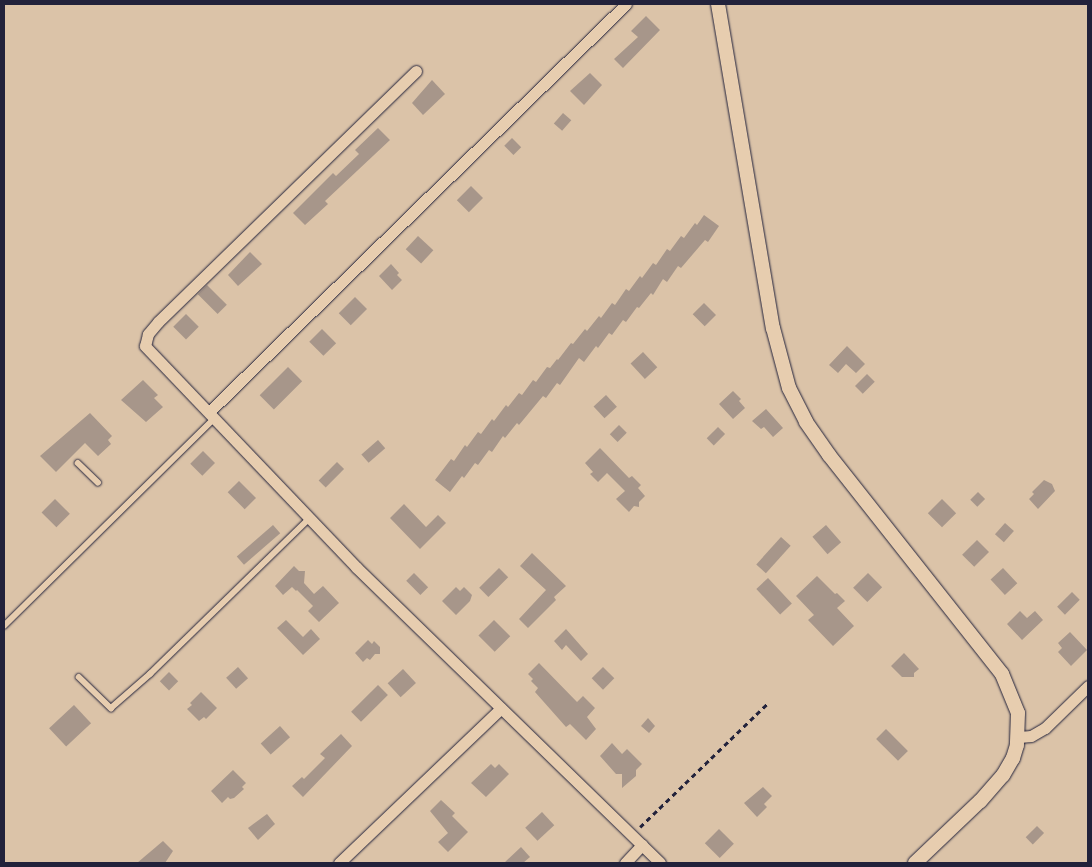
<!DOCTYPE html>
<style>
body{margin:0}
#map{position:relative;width:1092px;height:867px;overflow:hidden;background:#dbc3a8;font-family:Sriracha,sans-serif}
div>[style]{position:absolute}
.building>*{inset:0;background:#a7968a;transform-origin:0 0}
.path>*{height:2.5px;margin-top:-1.25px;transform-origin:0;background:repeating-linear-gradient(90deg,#22223b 0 5px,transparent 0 9px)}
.roads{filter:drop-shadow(0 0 1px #22223b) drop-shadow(0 0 1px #22223b)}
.service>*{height:5.5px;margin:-2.75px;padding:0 2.75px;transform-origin:2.75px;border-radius:2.75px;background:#e7cdaf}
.minor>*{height:11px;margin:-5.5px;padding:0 5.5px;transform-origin:5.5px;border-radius:5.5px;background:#e7cdaf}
.tertiary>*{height:14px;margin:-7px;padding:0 7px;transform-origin:7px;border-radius:7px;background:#e7cdaf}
span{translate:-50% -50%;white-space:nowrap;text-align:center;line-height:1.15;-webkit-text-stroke:4px #e7cdaf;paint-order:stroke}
.frame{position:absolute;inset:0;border:5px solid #22223b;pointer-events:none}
</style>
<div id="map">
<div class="building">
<div style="clip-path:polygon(646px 16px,660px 30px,623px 68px,614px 59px,638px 37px,631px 31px)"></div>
<div style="clip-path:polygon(590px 73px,602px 85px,584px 105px,570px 91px)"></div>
<div style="clip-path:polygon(432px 80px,445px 94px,423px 115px,412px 103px)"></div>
<div style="left:563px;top:113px;width:11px;height:14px;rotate:41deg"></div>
<div style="clip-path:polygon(378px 128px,390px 140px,325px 201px,328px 204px,305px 225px,293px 213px,333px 173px,336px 176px,359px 154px,355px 150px)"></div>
<div style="left:512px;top:138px;width:13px;height:11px;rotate:45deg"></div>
<div style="left:471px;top:186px;width:17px;height:20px;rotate:45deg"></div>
<div style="clip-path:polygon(704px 215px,719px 226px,708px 242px,705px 240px,681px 268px,678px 266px,667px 282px,663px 279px,653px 295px,651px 293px,639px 308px,637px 307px,626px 322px,623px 320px,612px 335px,609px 333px,598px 348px,596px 346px,584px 362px,579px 358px,560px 385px,557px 383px,546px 398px,543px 396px,519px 425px,517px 423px,505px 438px,503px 436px,492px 452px,489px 450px,478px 465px,475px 463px,464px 478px,462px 476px,450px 492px,435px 480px,451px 459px,454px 461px,465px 445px,467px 447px,478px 432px,481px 434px,492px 419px,494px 421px,506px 405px,508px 407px,519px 393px,522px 395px,533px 380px,536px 382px,547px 367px,550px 368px,557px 359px,558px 360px,571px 343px,573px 344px,585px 329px,587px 331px,599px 316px,601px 318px,612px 303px,615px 305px,626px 289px,629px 291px,640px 276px,642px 278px,653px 263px,656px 265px,667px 249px,670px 251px,681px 236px,684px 238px,695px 223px,697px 225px)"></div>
<div style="left:418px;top:236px;width:21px;height:18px;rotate:43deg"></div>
<div style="clip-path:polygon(250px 252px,262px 264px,238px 286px,228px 275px)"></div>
<div style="clip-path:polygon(391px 264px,399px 273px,397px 275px,402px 280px,392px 290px,379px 276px)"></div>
<div style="left:207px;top:285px;width:28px;height:13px;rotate:45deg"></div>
<div style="left:355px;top:297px;width:17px;height:23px;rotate:45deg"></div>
<div style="left:704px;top:303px;width:17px;height:16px;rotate:45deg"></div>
<div style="left:186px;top:314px;width:18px;height:18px;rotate:45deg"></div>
<div style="left:322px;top:329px;width:20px;height:18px;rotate:45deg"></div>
<div style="clip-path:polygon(847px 346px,865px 364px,856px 373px,846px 364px,838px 373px,829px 365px)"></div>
<div style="left:643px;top:352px;width:21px;height:17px;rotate:47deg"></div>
<div style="left:288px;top:367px;width:20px;height:40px;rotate:45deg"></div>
<div style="left:867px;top:374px;width:11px;height:17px;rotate:45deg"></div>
<div style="clip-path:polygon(143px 380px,158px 395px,154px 398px,163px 407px,146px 422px,121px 400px)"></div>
<div style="clip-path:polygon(733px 391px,741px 399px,739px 401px,745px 408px,733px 419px,719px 404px)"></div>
<div style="left:606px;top:395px;width:16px;height:17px;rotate:47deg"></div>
<div style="clip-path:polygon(766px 409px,783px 428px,773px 437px,764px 427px,761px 429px,752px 421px)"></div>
<div style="clip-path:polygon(90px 413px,112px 436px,108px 440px,111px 444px,98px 456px,85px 443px,56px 472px,40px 456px)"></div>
<div style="left:619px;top:425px;width:11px;height:13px;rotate:45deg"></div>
<div style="left:718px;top:427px;width:10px;height:16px;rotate:45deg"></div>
<div style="left:378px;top:440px;width:11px;height:22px;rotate:49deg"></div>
<div style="clip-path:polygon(600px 448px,629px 478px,632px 476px,641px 485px,638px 488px,645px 496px,639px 502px,639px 507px,634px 506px,629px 512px,616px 499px,625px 491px,607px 473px,598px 482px,590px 474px,593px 472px,585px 463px)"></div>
<div style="left:203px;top:451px;width:17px;height:18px;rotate:45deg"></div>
<div style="left:337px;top:462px;width:10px;height:26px;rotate:45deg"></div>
<div style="clip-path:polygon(1044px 480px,1052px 484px,1055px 491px,1038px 509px,1029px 499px,1034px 494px,1032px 492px)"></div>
<div style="left:239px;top:481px;width:24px;height:16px;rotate:45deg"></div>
<div style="left:978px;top:492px;width:10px;height:11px;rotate:45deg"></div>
<div style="left:55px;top:499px;width:21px;height:19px;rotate:45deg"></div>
<div style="left:942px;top:499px;width:20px;height:20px;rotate:45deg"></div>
<div style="clip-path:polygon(404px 504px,426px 527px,438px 515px,446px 523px,420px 549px,390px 518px)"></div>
<div style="left:1005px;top:523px;width:12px;height:15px;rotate:42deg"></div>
<div style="left:273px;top:525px;width:11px;height:48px;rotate:49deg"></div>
<div style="left:826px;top:525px;width:23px;height:18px;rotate:49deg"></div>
<div style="left:781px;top:537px;width:13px;height:37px;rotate:42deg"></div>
<div style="left:977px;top:540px;width:17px;height:21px;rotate:45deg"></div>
<div style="clip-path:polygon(532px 553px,566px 586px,554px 597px,556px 600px,528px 628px,519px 619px,546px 590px,520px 566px)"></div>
<div style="clip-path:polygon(294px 566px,299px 571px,305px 571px,304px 583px,314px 594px,323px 586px,339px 603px,319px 622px,308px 611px,313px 606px,297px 590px,296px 591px,292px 587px,283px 595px,275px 586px)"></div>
<div style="left:499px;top:568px;width:13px;height:28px;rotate:45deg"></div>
<div style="left:1003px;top:568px;width:21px;height:17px;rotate:47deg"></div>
<div style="left:414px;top:573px;width:20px;height:11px;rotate:45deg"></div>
<div style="left:868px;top:573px;width:20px;height:21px;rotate:45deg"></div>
<div style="clip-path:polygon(817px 576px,835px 594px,837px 593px,845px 601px,837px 608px,854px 626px,833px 646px,808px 620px,814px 615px,796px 596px)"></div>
<div style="left:768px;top:578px;width:35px;height:16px;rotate:47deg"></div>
<div style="clip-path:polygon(456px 587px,460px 591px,464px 587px,472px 595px,470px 601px,456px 615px,442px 601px)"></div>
<div style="left:1072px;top:592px;width:11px;height:21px;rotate:45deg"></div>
<div style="clip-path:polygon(1020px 611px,1027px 618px,1035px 611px,1043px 620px,1022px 640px,1007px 624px)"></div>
<div style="clip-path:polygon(286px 620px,303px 637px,311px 629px,320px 639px,303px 655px,277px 628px)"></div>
<div style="left:494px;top:620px;width:23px;height:22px;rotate:45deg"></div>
<div style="clip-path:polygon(566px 629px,588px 654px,581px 661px,566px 645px,562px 650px,554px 641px)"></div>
<div style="clip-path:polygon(1070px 632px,1087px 650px,1071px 666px,1058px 652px,1062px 648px,1058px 643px)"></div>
<div style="clip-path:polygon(368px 640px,372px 644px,374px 641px,380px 647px,380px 654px,375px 654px,370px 660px,367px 658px,363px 662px,355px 653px)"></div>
<div style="clip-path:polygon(904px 653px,919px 669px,914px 673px,914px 677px,902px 677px,891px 666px)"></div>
<div style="clip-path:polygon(539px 663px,577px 702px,583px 696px,595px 708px,587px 717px,596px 729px,586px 740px,570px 724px,566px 727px,535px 692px,538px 688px,531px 681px,533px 679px,528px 674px)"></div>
<div style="left:238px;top:667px;width:15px;height:16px;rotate:48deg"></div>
<div style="left:603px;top:667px;width:16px;height:16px;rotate:45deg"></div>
<div style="left:403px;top:669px;width:19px;height:21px;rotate:47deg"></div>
<div style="left:169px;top:672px;width:13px;height:13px;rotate:45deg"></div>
<div style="left:378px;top:685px;width:14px;height:38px;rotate:45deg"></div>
<div style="clip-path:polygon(201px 692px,217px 708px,206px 719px,204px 717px,199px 721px,187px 709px,192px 705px,190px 703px)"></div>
<div style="left:74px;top:705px;width:25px;height:34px;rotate:47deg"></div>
<div style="clip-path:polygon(648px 718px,655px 726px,649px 733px,641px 726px)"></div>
<div style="left:280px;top:726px;width:15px;height:26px;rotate:48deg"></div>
<div style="left:886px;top:729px;width:31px;height:14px;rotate:45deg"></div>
<div style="clip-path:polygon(341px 734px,352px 746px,303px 797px,292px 786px,302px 777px,304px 779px,325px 758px,320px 754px)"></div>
<div style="clip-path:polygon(612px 743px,622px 754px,627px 749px,642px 764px,636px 770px,636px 776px,622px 788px,622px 774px,616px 774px,600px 756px)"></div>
<div style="clip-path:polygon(491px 764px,495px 768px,499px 764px,509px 774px,486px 797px,471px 783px)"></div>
<div style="clip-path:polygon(233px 770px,246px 783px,242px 787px,244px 789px,234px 798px,230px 799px,228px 797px,222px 803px,211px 791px)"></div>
<div style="clip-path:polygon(763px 787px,772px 796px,764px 804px,767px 807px,757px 817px,744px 803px)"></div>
<div style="clip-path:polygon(441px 800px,455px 813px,452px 816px,468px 832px,448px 852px,438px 842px,448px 833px,430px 811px)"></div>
<div style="left:542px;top:812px;width:18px;height:23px;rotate:47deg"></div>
<div style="clip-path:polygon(267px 814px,275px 824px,258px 840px,248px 828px)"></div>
<div style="left:1037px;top:826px;width:10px;height:16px;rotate:45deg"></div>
<div style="left:719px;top:829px;width:21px;height:20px;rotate:45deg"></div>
<div style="clip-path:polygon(163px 841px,173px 851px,165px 863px,137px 863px)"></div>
<div style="clip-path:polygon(521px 847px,530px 857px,523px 863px,504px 863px)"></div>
</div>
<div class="path">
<div style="left:640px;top:827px;width:178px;rotate:-44.1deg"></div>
</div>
<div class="roads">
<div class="service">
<div style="left:78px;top:463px;width:28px;rotate:44deg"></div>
<div style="left:4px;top:626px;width:295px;rotate:-44.6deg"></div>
<div style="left:79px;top:677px;width:45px;rotate:44.1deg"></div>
<div style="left:111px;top:708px;width:52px;rotate:-41.1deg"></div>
<div style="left:150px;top:674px;width:222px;rotate:-44.3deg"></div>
</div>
<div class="minor">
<div style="left:416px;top:71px;width:360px;rotate:135.8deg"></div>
<div style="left:158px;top:322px;width:16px;rotate:130deg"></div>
<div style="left:148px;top:334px;width:12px;rotate:104deg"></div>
<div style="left:145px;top:346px;width:306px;rotate:46.3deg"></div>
<div style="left:356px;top:567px;width:424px;rotate:44.2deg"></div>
<div style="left:209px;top:412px;width:583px;rotate:-44.37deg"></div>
<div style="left:1019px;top:737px;width:12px;rotate:-5deg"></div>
<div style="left:1031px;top:736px;width:16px;rotate:-30deg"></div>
<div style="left:1045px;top:728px;width:60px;rotate:-44.3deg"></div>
<div style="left:339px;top:863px;width:224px;rotate:-43.7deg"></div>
<div style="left:625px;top:863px;width:25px;rotate:-47deg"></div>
</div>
<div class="tertiary">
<div style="left:718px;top:4px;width:329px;rotate:80.4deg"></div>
<div style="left:773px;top:328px;width:62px;rotate:75.1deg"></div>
<div style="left:789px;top:388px;width:38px;rotate:63deg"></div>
<div style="left:806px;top:422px;width:40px;rotate:55.1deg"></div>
<div style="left:829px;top:455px;width:279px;rotate:51.7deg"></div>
<div style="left:1002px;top:674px;width:42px;rotate:67.7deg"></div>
<div style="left:1018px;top:713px;width:32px;rotate:92deg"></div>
<div style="left:1017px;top:745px;width:14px;rotate:107deg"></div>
<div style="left:1013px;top:758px;width:20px;rotate:120deg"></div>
<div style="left:1003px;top:775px;width:35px;rotate:131deg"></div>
<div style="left:980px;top:801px;width:90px;rotate:136.4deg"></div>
</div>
</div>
<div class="frame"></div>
</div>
